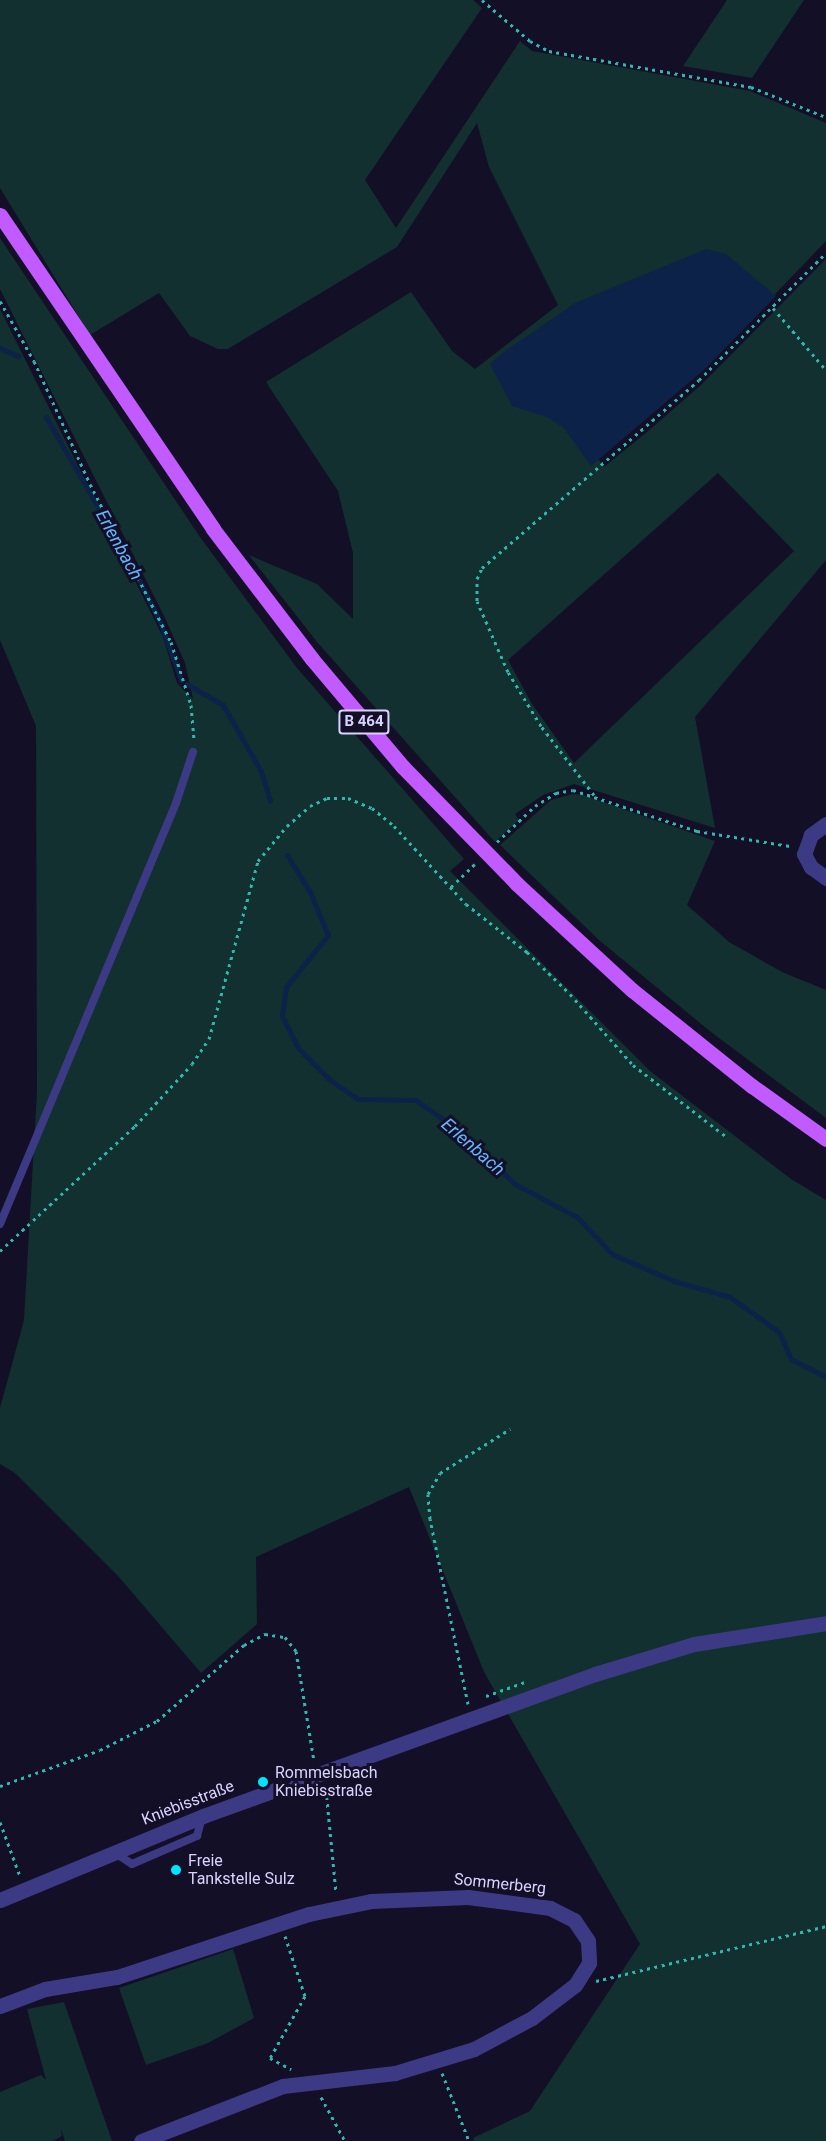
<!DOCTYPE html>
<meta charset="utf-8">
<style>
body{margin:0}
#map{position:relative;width:826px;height:2141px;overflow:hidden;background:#130f26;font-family:Roboto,sans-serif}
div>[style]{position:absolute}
.green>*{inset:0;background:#12302f}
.water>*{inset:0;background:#0c2248}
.stream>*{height:5px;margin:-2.5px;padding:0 2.5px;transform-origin:2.5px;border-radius:2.5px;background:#0c2248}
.path>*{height:3px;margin-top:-1.5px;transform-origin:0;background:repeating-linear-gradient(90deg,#2fb8b0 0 3px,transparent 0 7.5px)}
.service>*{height:8px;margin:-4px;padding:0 4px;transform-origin:4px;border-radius:4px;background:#3d3a85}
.minor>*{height:15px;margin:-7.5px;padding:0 7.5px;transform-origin:7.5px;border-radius:7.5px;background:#3d3a85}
.tertiary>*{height:15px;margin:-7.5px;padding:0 7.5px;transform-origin:7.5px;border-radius:7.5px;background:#3d3a85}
.primary>*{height:15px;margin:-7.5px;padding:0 7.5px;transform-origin:7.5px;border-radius:7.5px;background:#c25bff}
.dots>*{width:16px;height:16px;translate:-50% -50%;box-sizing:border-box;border:3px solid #130f26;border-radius:50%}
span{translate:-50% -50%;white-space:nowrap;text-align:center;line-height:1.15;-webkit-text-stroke:6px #130f26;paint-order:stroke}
.shield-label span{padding:2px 4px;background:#130f26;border:2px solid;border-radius:4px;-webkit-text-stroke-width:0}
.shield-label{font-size:15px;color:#d9d4ff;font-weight:700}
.poi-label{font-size:16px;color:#d9d4ff}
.left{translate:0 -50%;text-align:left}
.street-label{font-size:16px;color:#d9d4ff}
.water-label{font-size:18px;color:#62b6ff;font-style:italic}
</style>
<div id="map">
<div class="green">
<div style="clip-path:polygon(evenodd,0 0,473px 0,482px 8px,365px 180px,396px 228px,520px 41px,532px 51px,750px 91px,826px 123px,826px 241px,734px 337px,597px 457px,604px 467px,647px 432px,701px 385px,826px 259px,826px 560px,695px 717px,715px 828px,574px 784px,543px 795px,515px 814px,519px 820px,495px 842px,317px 642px,249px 555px,317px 584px,353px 619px,353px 553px,338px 491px,266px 382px,411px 292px,452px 351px,475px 369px,558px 305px,489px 167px,477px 123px,397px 247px,228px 349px,218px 349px,190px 336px,159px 293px,90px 335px,0 188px,0 0,718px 473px,794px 551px,574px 763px,532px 704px,508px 660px,718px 473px)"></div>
<div style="clip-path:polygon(727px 0,804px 0,752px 78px,683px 66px)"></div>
<div style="clip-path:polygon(0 238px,200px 537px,297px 668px,464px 859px,450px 871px,650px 1071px,791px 1179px,826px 1200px,826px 2141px,474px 2141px,473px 2138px,530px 2111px,640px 1944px,484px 1672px,409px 1487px,256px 1557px,257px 1624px,201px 1673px,119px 1577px,15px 1473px,0 1464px,0 1408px,24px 1320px,37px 1091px,36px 726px,0 640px,0 309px,163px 637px,177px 683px,193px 699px,185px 663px,165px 618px,0 289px)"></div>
<div style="clip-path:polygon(572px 794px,583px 795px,715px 841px,687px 905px,729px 942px,782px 972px,826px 990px,826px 1118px,711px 1032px,599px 940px,500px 845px,551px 800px)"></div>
<div style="clip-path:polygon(233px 1949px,254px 2018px,208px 2043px,146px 2065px,119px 1988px)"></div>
<div style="clip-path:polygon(64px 2002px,112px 2141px,65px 2141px,61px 2129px,62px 2136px,53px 2141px,0 2141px,0 2092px,41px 2075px,46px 2080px,27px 2009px)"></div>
</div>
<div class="water">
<div style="clip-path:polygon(706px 249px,726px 254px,776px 296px,706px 368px,591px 466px,564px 428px,547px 417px,512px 406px,490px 364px,505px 351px,575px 303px)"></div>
</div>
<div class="stream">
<div style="left:0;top:348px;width:20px;rotate:24deg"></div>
<div style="left:46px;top:417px;width:177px;rotate:60.1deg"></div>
<div style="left:134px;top:570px;width:58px;rotate:63.4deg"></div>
<div style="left:160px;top:622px;width:62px;rotate:70.1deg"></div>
<div style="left:187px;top:684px;width:42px;rotate:30.3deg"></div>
<div style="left:223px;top:705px;width:76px;rotate:60.1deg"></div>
<div style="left:261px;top:771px;width:31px;rotate:73deg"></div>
<div style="left:287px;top:855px;width:44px;rotate:58.1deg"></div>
<div style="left:310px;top:892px;width:47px;rotate:67.3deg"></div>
<div style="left:328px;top:935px;width:67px;rotate:128.9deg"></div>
<div style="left:286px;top:987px;width:29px;rotate:98deg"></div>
<div style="left:282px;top:1016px;width:36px;rotate:63deg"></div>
<div style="left:298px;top:1048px;width:45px;rotate:45deg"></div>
<div style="left:330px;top:1080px;width:34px;rotate:34deg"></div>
<div style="left:358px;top:1099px;width:58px;rotate:1deg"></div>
<div style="left:416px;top:1100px;width:50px;rotate:35.3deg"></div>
<div style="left:457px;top:1129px;width:80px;rotate:43.5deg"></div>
<div style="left:515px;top:1184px;width:70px;rotate:28deg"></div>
<div style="left:577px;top:1217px;width:51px;rotate:46.6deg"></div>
<div style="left:612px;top:1254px;width:68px;rotate:23.5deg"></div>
<div style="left:674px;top:1281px;width:58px;rotate:15.9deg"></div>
<div style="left:730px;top:1297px;width:60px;rotate:35.5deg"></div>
<div style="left:779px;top:1332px;width:30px;rotate:66deg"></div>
<div style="left:791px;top:1359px;width:39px;rotate:27deg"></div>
</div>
<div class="path">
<div style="left:482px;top:0;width:63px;rotate:40.5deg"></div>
<div style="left:530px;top:41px;width:21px;rotate:28deg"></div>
<div style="left:549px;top:51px;width:205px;rotate:10.1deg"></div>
<div style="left:751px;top:87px;width:81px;rotate:21.8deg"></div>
<div style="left:0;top:301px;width:69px;rotate:60.5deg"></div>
<div style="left:34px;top:361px;width:135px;rotate:65.5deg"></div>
<div style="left:90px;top:484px;width:178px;rotate:62.9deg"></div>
<div style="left:171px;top:642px;width:66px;rotate:72.4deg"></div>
<div style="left:191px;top:705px;width:36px;rotate:85deg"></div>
<div style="left:773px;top:308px;width:82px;rotate:49.5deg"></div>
<div style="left:594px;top:795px;width:87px;rotate:-127.5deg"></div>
<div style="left:541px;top:726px;width:63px;rotate:-121.4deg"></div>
<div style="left:508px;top:672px;width:77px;rotate:-113.6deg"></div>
<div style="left:477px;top:601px;width:22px;rotate:-90deg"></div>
<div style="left:477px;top:579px;width:12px;rotate:-66deg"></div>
<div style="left:482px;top:568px;width:287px;rotate:-40.9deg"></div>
<div style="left:699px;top:380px;width:180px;rotate:-45deg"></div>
<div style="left:497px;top:842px;width:52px;rotate:-43.5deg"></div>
<div style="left:535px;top:806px;width:25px;rotate:-32deg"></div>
<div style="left:556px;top:793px;width:17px;rotate:-10deg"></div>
<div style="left:573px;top:790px;width:131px;rotate:18.3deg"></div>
<div style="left:697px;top:831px;width:94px;rotate:9.2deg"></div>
<div style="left:451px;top:887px;width:33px;rotate:-44deg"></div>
<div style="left:0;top:1251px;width:184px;rotate:-42.8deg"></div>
<div style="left:135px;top:1126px;width:84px;rotate:-47.4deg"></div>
<div style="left:192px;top:1064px;width:30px;rotate:-56deg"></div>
<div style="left:209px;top:1039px;width:185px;rotate:-74.6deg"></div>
<div style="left:258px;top:861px;width:45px;rotate:-50.4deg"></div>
<div style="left:287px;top:826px;width:30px;rotate:-41deg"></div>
<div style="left:310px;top:806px;width:19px;rotate:-25deg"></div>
<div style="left:327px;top:798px;width:21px"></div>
<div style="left:348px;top:798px;width:26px;rotate:23deg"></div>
<div style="left:372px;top:808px;width:28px;rotate:39deg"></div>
<div style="left:394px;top:826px;width:106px;rotate:47.3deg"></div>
<div style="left:466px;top:904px;width:78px;rotate:38.2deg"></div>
<div style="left:527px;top:952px;width:60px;rotate:44.3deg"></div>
<div style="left:570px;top:994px;width:95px;rotate:48.4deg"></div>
<div style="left:633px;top:1065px;width:118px;rotate:37.5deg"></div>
<div style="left:486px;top:1696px;width:41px;rotate:-19.7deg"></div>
<div style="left:468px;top:1704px;width:189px;rotate:-101.6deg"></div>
<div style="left:430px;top:1519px;width:25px;rotate:-95deg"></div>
<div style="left:428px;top:1494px;width:24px;rotate:-60deg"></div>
<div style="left:440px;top:1473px;width:83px;rotate:-32.2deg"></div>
<div style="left:0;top:1786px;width:106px;rotate:-19.8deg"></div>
<div style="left:100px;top:1750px;width:64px;rotate:-27deg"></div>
<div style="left:157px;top:1721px;width:116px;rotate:-41.1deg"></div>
<div style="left:244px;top:1645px;width:24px;rotate:-28deg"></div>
<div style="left:265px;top:1634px;width:20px;rotate:9deg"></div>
<div style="left:285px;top:1637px;width:18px;rotate:52deg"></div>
<div style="left:296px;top:1651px;width:111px;rotate:80.7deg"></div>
<div style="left:329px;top:1788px;width:3px;rotate:162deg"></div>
<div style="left:326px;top:1789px;width:104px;rotate:84.5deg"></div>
<div style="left:0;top:1822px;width:58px;rotate:69.7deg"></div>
<div style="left:285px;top:1936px;width:63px;rotate:71.6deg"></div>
<div style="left:305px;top:1996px;width:71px;rotate:119.4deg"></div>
<div style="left:270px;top:2058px;width:24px;rotate:28deg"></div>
<div style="left:596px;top:1981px;width:236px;rotate:-13.4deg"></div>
<div style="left:442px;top:2073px;width:73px;rotate:68.3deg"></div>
<div style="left:321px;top:2097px;width:50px;rotate:61.4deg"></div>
</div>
<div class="service">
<div style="left:0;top:1224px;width:456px;rotate:-67.3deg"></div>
<div style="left:176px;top:803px;width:54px;rotate:-71.6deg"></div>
<div style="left:115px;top:1853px;width:20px;rotate:33deg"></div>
<div style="left:132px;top:1864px;width:71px;rotate:-23.3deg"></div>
<div style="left:197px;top:1836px;width:20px;rotate:-75deg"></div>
</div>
<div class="minor">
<div style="left:826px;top:824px;width:19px;rotate:144deg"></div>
<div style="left:811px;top:835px;width:20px;rotate:110deg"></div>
<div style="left:804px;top:854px;width:15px;rotate:62deg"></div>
<div style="left:811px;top:867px;width:19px;rotate:36deg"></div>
<div style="left:0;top:2006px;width:48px;rotate:-20.7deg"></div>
<div style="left:45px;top:1989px;width:73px;rotate:-9.5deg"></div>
<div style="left:117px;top:1977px;width:202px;rotate:-18.2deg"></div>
<div style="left:309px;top:1914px;width:63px;rotate:-11.8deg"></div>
<div style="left:371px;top:1901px;width:97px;rotate:-2.4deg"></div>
<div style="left:468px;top:1897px;width:83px;rotate:7.6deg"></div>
<div style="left:550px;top:1908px;width:27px;rotate:27deg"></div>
<div style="left:574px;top:1920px;width:25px;rotate:56deg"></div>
<div style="left:588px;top:1941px;width:22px;rotate:87deg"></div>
<div style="left:589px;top:1963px;width:26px;rotate:122deg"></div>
<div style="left:575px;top:1985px;width:54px;rotate:142.5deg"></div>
<div style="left:532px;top:2018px;width:66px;rotate:151.9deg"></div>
<div style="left:474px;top:2049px;width:83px;rotate:163.1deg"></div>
<div style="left:395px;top:2073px;width:113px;rotate:173.4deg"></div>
<div style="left:283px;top:2086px;width:152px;rotate:158.8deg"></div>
</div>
<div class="tertiary">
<div style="left:0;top:1900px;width:220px;rotate:-22.5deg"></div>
<div style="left:203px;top:1816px;width:417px;rotate:-19.9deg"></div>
<div style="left:595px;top:1674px;width:103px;rotate:-16.9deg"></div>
<div style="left:694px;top:1644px;width:134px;rotate:-9deg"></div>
</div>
<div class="primary">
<div style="left:0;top:215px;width:379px;rotate:55.8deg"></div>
<div style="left:213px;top:529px;width:163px;rotate:52.7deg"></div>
<div style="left:312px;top:659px;width:141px;rotate:49.9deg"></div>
<div style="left:403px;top:767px;width:163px;rotate:45.7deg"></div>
<div style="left:517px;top:884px;width:156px;rotate:42.7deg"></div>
<div style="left:632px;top:990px;width:154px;rotate:38.7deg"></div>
<div style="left:752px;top:1086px;width:91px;rotate:35.6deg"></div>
</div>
<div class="dots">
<div style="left:263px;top:1782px;background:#00e5ff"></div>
<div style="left:176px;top:1870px;background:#00e5ff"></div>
</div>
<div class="shield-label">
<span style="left:364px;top:722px">B 464</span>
</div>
<div class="poi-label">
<span class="left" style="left:275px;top:1782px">Rommelsbach<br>Kniebisstraße</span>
<span class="left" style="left:188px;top:1870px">Freie<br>Tankstelle Sulz</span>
</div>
<div class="street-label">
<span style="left:188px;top:1803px;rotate:-21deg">Kniebisstraße</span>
<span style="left:500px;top:1884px;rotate:6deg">Sommerberg</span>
</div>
<div class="water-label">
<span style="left:119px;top:545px;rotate:61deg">Erlenbach</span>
<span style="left:473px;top:1147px;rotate:41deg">Erlenbach</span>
</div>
</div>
